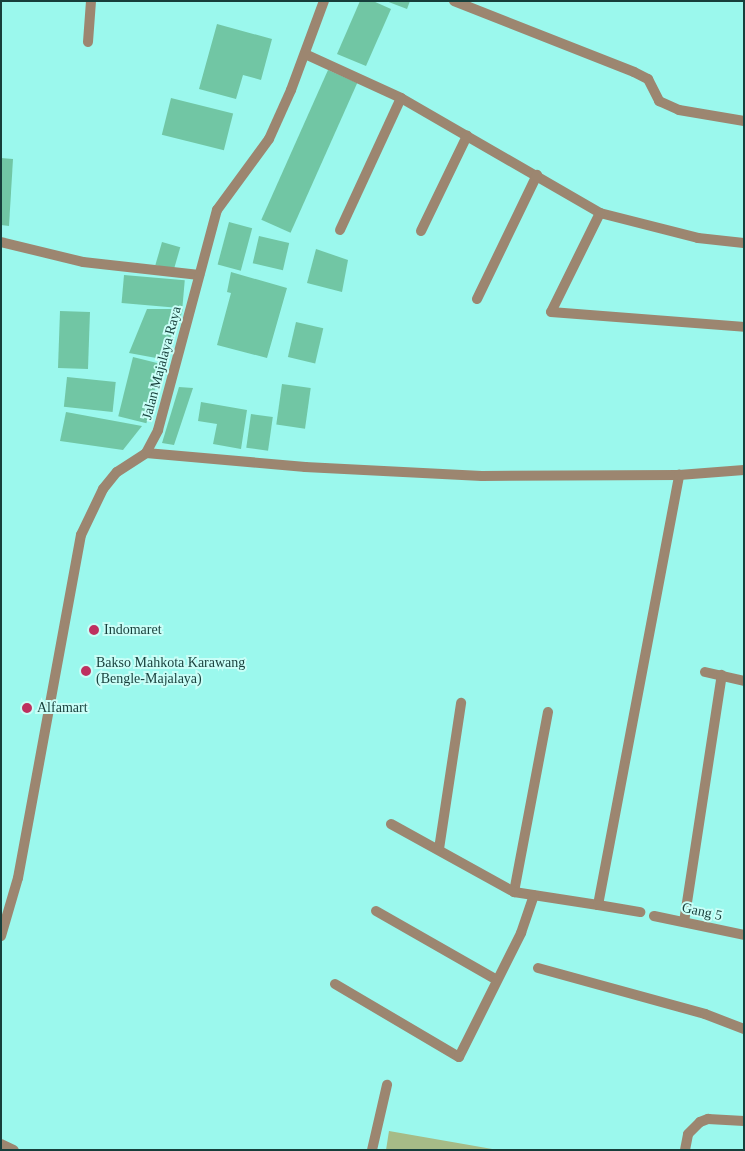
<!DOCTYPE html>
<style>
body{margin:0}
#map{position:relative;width:745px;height:1151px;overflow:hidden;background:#9bf8ed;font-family:Georgia,serif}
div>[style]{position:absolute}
.green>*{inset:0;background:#a6bb87}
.building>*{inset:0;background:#71c6a4;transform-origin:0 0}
.minor>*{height:10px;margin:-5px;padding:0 5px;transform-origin:5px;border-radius:5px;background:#9c8670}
.tertiary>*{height:10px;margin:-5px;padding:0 5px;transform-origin:5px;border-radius:5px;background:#9c8670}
.dots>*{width:14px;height:14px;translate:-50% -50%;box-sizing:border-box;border:2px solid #c9fef7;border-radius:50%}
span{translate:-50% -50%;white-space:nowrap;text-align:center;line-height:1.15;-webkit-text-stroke:4px #c9fef7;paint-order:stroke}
.street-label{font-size:14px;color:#173f3b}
.poi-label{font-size:14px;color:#173f3b}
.left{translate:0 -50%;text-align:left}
.frame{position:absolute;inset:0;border:2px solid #173f3b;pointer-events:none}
</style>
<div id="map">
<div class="green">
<div style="clip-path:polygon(389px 1131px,498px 1150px,386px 1150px)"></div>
</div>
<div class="building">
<div style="clip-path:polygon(360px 1px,373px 1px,391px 9px,366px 66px,337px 54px)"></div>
<div style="clip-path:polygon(386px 1px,410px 1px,407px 9px)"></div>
<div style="clip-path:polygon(217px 24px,272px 39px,261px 80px,243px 75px,236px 99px,199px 89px)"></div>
<div style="left:328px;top:70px;width:32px;height:164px;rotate:24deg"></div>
<div style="left:171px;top:98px;width:64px;height:38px;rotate:14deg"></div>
<div style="clip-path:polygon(1px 158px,13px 159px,9px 226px,1px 225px)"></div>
<div style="left:229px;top:222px;width:24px;height:44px;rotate:15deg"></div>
<div style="left:259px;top:236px;width:31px;height:28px;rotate:13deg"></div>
<div style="left:162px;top:242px;width:19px;height:24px;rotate:16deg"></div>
<div style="clip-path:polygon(316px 249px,348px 260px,342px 292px,307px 283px)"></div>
<div style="clip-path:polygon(231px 272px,287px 288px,267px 358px,217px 345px,231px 293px,227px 292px)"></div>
<div style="left:124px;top:275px;width:61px;height:28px;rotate:5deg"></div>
<div style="clip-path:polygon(147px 309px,183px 309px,167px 360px,129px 353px)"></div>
<div style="left:60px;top:311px;width:30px;height:57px;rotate:2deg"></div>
<div style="left:296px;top:322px;width:28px;height:36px;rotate:13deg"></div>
<div style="left:133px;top:357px;width:29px;height:61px;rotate:14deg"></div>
<div style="left:67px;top:377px;width:49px;height:30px;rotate:6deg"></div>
<div style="left:282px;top:384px;width:29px;height:41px;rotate:8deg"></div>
<div style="clip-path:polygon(179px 387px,193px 388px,174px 445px,162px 443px)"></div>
<div style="clip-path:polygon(201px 402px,247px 410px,241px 449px,213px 444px,217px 424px,198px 421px)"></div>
<div style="clip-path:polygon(66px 412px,142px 426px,123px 450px,60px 441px)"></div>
<div style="left:251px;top:414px;width:22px;height:34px;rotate:8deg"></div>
</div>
<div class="minor">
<div style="left:454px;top:1px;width:193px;rotate:21.5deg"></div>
<div style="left:634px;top:72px;width:16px;rotate:27deg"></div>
<div style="left:648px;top:79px;width:25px;rotate:63deg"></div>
<div style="left:659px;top:101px;width:22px;rotate:24deg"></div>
<div style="left:679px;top:110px;width:66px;rotate:9.6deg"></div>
<div style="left:88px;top:42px;width:41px;rotate:-85.8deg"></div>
<div style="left:305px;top:54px;width:106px;rotate:24.6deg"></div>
<div style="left:401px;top:98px;width:230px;rotate:30deg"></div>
<div style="left:600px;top:213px;width:101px;rotate:14.3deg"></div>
<div style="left:698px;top:238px;width:46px;rotate:6.2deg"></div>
<div style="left:600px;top:213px;width:110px;rotate:116.3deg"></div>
<div style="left:551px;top:312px;width:194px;rotate:4.4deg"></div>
<div style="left:340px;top:230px;width:145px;rotate:-65.2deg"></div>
<div style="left:421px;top:231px;width:106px;rotate:-64.2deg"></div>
<div style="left:1px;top:242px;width:84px;rotate:13.7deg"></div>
<div style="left:83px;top:262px;width:117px;rotate:6.4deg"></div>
<div style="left:477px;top:299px;width:138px;rotate:-64.2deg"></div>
<div style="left:705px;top:672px;width:40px;rotate:13deg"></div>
<div style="left:548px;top:712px;width:183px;rotate:100.7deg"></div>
<div style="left:514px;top:892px;width:85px;rotate:8.8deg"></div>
<div style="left:598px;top:905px;width:438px;rotate:-79.3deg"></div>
<div style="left:391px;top:824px;width:141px;rotate:28.9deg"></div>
<div style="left:439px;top:849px;width:148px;rotate:-81.4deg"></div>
<div style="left:598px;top:905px;width:43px;rotate:9.5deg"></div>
<div style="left:376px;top:911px;width:139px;rotate:29.7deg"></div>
<div style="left:654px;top:916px;width:92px;rotate:11.9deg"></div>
<div style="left:684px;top:922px;width:250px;rotate:-81.3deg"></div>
<div style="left:538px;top:968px;width:173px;rotate:15.4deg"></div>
<div style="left:705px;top:1014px;width:42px;rotate:21deg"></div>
<div style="left:335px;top:984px;width:144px;rotate:30.5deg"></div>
<div style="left:459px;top:1057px;width:139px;rotate:-63.4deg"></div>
<div style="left:521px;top:933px;width:40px;rotate:-71.1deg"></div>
<div style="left:1px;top:1144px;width:14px;rotate:25deg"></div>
<div style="left:372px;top:1150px;width:67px;rotate:-77deg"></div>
<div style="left:685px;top:1150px;width:16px;rotate:-79deg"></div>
<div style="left:688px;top:1134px;width:17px;rotate:-45deg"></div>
<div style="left:700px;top:1122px;width:9px;rotate:-21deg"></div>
<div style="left:708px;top:1119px;width:36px;rotate:3deg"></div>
</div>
<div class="tertiary">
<div style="left:146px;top:453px;width:160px;rotate:5deg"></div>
<div style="left:305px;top:467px;width:177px;rotate:2.9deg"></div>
<div style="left:482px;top:476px;width:197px;rotate:-0.3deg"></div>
<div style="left:679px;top:475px;width:65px;rotate:-4.4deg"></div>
<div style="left:1px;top:936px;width:60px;rotate:-73.7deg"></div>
<div style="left:18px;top:878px;width:349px;rotate:-79.6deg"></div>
<div style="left:81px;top:535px;width:51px;rotate:-64.4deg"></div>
<div style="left:103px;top:489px;width:22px;rotate:-51deg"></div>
<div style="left:117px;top:472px;width:35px;rotate:-33deg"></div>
<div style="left:146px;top:453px;width:26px;rotate:-62deg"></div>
<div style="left:158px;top:430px;width:228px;rotate:-75deg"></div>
<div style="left:217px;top:210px;width:88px;rotate:-53.8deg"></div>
<div style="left:269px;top:139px;width:54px;rotate:-65.8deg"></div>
<div style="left:291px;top:90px;width:95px;rotate:-69.7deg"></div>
</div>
<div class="dots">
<div style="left:94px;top:630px;background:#be305f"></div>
<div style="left:86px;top:671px;background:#be305f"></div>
<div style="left:27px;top:708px;background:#be305f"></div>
</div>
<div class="street-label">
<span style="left:162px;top:363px;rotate:-75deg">Jalan Majalaya Raya</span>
<span style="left:702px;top:912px;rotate:12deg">Gang 5</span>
</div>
<div class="poi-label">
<span class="left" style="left:104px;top:630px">Indomaret</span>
<span class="left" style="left:96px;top:671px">Bakso Mahkota Karawang<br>(Bengle-Majalaya)</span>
<span class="left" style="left:37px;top:708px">Alfamart</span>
</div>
<div class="frame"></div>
</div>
